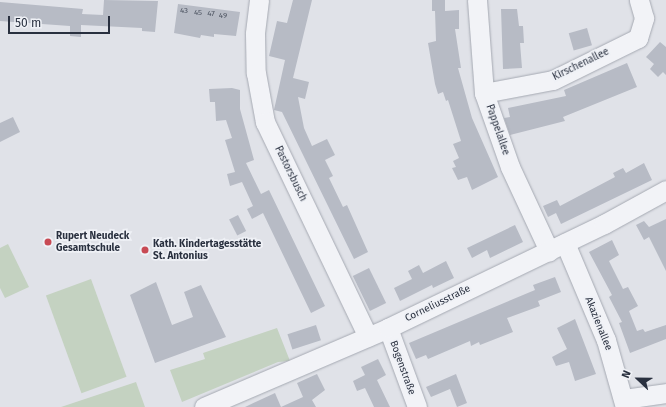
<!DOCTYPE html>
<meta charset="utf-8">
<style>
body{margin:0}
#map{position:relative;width:666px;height:407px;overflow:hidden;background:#e0e2e8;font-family:"Fira Sans",sans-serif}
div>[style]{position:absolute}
.green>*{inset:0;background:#c4d2c1;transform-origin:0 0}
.building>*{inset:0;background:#b7bbc5;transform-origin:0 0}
.roads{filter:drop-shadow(0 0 1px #a5a9b2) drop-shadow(0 0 1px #a5a9b2)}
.minor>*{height:19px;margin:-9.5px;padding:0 9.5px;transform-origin:9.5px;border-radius:9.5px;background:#f2f3f7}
.dots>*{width:11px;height:11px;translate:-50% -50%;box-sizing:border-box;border:2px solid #eff1f6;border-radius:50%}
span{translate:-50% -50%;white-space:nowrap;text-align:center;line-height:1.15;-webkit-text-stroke:3.5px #eff1f6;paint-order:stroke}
.number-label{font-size:8px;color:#4c5360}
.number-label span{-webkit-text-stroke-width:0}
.street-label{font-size:10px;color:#29303f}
.poi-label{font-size:10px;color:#29303f;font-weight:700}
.left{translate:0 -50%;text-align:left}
.north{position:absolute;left:618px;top:359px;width:40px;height:40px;-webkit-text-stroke:3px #eff1f6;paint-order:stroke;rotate:292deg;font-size:11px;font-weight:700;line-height:16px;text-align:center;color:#29303f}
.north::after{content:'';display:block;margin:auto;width:14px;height:18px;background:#29303f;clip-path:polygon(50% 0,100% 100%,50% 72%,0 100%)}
.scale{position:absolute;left:8px;top:16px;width:102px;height:18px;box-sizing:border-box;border:2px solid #29303f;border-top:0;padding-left:5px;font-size:12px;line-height:14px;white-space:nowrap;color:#29303f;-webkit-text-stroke:3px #eff1f6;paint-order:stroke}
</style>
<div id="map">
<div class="green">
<div style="clip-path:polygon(8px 244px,29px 287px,5px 298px,0 288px,0 248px)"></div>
<div style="left:91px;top:279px;width:104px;height:48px;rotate:70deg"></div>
<div style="clip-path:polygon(277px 328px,290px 361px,278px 362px,182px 402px,170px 370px,205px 359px,203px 353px)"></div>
<div style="clip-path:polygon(136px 382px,145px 407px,61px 407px)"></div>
</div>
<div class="building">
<div style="clip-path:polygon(104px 0,158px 1px,155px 32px,142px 31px,142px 28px,81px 25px,81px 37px,70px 36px,70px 26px,0 21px,0 2px,83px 9px,82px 14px,103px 15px)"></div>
<div style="clip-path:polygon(293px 0,312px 0,293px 78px,309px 82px,305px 99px,298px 97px,304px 128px,312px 146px,327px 139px,335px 155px,325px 160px,333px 176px,329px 178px,343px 207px,347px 205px,368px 252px,354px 259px,282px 112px,274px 110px,285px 60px,269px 56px,277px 21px,287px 23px)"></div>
<div style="clip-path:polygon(432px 0,445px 0,445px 11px,459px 10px,459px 29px,455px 29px,461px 68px,458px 68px,472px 118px,498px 177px,472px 190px,467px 177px,458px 180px,452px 168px,456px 167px,453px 161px,459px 158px,453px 144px,461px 141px,448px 100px,446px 101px,443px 92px,438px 94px,435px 84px,428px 43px,436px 41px,435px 11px,432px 11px)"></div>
<div style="clip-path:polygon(178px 4px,240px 12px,236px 36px,214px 34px,214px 37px,201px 35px,200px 38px,174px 33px)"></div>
<div style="clip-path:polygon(501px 9px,517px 9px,519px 26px,523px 26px,524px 43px,520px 43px,522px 68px,503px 69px)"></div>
<div style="left:587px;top:28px;width:18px;height:19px;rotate:74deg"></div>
<div style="clip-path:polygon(660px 42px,666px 47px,666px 75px,663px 72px,658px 77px,650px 69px,654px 64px,646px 57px)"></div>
<div style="clip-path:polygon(627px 63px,637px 87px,563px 117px,565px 121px,510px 135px,504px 118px,510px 117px,508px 108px,566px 96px,564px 90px)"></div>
<div style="clip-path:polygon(232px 88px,240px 90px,240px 109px,254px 160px,246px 163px,261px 194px,269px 190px,325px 306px,311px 313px,263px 213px,252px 219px,247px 209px,253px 206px,242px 182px,230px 186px,227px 174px,235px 172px,225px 140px,232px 138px,226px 120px,216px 121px,215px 102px,210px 102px,209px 89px)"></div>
<div style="clip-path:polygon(13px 117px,20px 132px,0 142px,0 123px)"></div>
<div style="clip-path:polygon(644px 163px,652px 180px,561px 224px,556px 213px,548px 217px,543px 206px,557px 200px,560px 206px,615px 177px,613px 173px,623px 168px,626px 173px)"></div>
<div style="left:238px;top:215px;width:18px;height:10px;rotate:63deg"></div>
<div style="clip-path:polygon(666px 219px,666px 271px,649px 237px,644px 240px,636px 225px,644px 221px,649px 227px)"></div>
<div style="clip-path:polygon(515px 225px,523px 242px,490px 258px,487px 250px,472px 258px,467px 248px)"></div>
<div style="clip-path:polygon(612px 240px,619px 255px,609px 261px,623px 289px,628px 287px,638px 306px,629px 311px,637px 331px,643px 329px,645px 332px,666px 325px,666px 339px,630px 353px,619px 323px,622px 322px,609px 297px,612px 295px,589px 252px)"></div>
<div style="clip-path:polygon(446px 261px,454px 278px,433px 288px,432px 285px,400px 301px,394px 288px,412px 279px,408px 271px,419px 265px,423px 273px)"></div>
<div style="left:369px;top:268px;width:39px;height:18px;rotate:64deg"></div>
<div style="clip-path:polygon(555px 277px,561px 292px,538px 301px,540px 306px,507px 318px,513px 332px,480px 345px,479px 342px,471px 346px,470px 341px,428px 359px,426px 355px,416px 359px,409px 343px,535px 290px,533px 285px)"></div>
<div style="clip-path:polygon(156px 282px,172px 325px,193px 317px,184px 292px,201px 285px,226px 337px,155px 363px,130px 295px)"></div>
<div style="clip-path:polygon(575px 319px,596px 374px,575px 381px,569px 362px,556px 366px,552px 357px,567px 349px,557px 328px)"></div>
<div style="left:316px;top:325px;width:16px;height:30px;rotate:72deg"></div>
<div style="clip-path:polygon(378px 359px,386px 375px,377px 380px,390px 407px,374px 407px,365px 388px,357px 391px,353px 381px,365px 375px,361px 367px)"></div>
<div style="clip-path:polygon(317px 374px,325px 390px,312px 400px,316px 407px,281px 407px,303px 397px,297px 383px)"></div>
<div style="clip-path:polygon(456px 374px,467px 403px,457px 407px,450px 389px,431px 397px,426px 387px)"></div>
<div style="clip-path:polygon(275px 393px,281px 407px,245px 407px)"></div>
</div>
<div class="roads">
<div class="minor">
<div style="left:259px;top:0;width:34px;rotate:97deg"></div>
<div style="left:255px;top:34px;width:39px;rotate:89deg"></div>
<div style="left:256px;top:73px;width:50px;rotate:79.6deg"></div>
<div style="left:265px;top:122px;width:238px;rotate:64.4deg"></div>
<div style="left:477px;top:0;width:93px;rotate:85.7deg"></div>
<div style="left:484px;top:93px;width:78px;rotate:70.6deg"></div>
<div style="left:510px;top:167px;width:93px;rotate:65.1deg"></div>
<div style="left:484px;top:93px;width:70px;rotate:-10.7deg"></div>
<div style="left:553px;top:80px;width:95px;rotate:-26.3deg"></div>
<div style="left:638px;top:38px;width:21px;rotate:-73deg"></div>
<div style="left:644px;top:18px;width:19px;rotate:-106deg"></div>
<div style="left:565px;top:243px;width:105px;rotate:67.1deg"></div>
<div style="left:606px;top:340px;width:70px;rotate:74.2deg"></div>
<div style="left:388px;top:328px;width:84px;rotate:69.8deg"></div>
<div style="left:624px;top:399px;width:42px;rotate:-8.1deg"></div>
<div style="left:204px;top:407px;width:200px;rotate:-23.2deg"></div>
<div style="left:388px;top:328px;width:240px;rotate:-25.7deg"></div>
<div style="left:604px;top:224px;width:71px;rotate:-28.7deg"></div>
</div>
</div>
<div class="dots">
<div style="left:48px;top:242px;background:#c84a54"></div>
<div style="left:145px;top:250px;background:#c84a54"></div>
</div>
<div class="number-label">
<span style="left:184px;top:11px">43</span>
<span style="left:198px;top:13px">45</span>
<span style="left:211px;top:14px">47</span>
<span style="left:223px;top:16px">49</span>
</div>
<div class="street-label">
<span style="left:581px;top:65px;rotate:-26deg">Kirschenallee</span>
<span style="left:497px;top:130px;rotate:71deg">Pappelallee</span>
<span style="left:290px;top:174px;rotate:64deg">Pastorsbusch</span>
<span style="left:438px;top:304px;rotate:-26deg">Corneliusstraße</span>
<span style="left:598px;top:324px;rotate:68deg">Akazienallee</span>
<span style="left:402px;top:368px;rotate:70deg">Bogenstraße</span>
</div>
<div class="poi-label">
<span class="left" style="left:56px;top:242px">Rupert Neudeck<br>Gesamtschule</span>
<span class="left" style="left:153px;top:250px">Kath. Kindertagesstätte<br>St. Antonius</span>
</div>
<div class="north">N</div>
<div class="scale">50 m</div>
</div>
